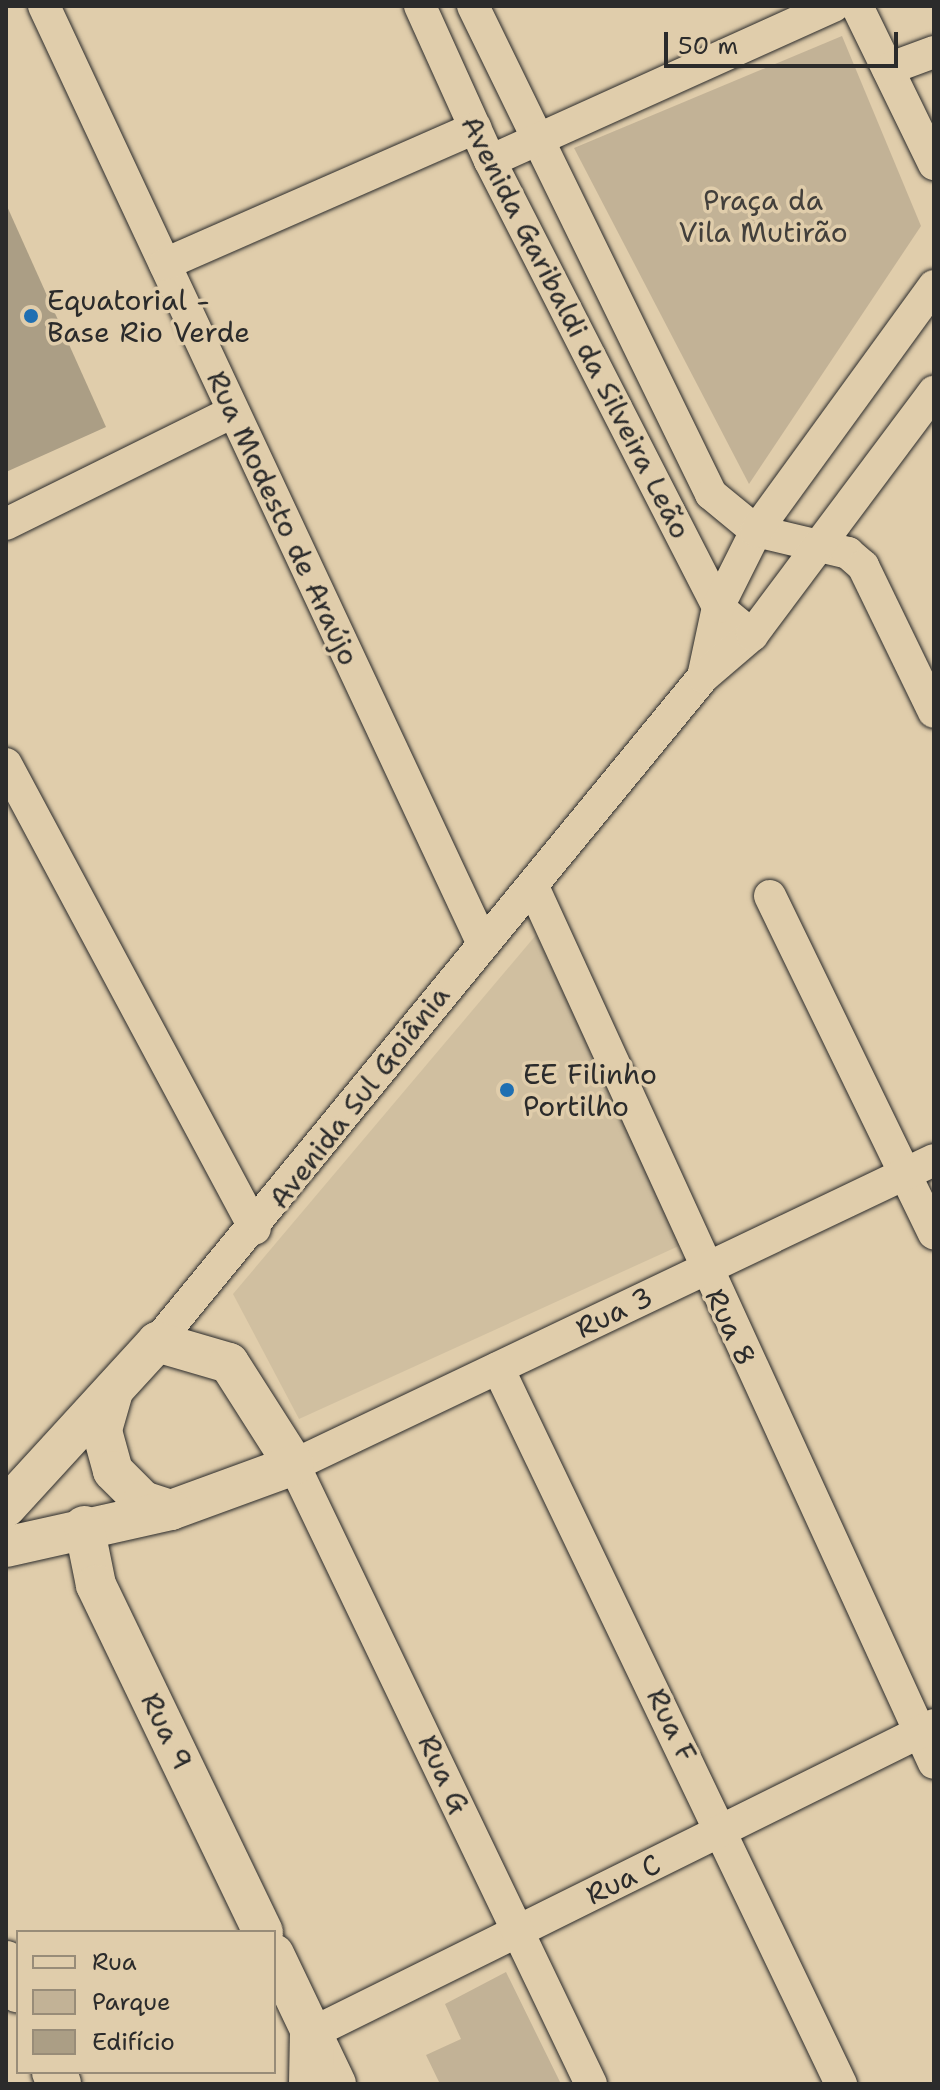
<!DOCTYPE html>
<meta charset="utf-8">
<style>
body{margin:0}
#map{position:relative;width:940px;height:2090px;overflow:hidden;background:#e0cdab;font-family:"Shantell Sans",sans-serif}
div>[style]{position:absolute}
.built>*{inset:0;background:#d0bfa0}
.green>*{inset:0;background:#c2b296}
.building>*{inset:0;background:#ab9e85}
.roads{filter:drop-shadow(0 0 2px #2b2b2b) drop-shadow(0 0 2px #2b2b2b)}
.minor>*{height:32px;margin:-16px;padding:0 16px;transform-origin:16px;border-radius:16px;background:#e0cdab}
.major>*{height:40px;margin:-20px;padding:0 20px;transform-origin:20px;border-radius:20px;background:#e0cdab}
.highway>*{height:44px;margin:-22px;padding:0 22px;transform-origin:22px;border-radius:22px;background:#e0cdab}
.dots>*{width:22px;height:22px;translate:-50% -50%;box-sizing:border-box;border:4px solid #e0cdab;border-radius:50%}
span{translate:-50% -50%;white-space:nowrap;text-align:center;line-height:1.15;-webkit-text-stroke:7px #e0cdab;paint-order:stroke}
.park-label{font-size:28px;color:#423f3b}
.poi-label{font-size:28px;color:#2b2b2b}
.left{translate:0 -50%;text-align:left}
.street-label{font-size:28px;color:#2b2b2b}
.frame{position:absolute;inset:0;border:8px solid #2b2b2b;pointer-events:none}
.legend{position:absolute;left:16px;top:1930px;width:260px;height:144px;box-sizing:border-box;background:#e0cdab;border:2px solid #988c78;margin:0;padding:10px 14px;list-style:none;font-size:24px;color:#2b2b2b}
.legend li{display:flex;align-items:center;gap:16px;height:40px}
.legend b{width:40px;border:2px solid #988c78}
.scale{position:absolute;left:664px;top:32px;width:234px;height:36px;box-sizing:border-box;border:4px solid #2b2b2b;border-top:0;padding-left:10px;font-size:24px;line-height:28px;white-space:nowrap;color:#2b2b2b;-webkit-text-stroke:6px #e0cdab;paint-order:stroke}
</style>
<div id="map">
<div class="built">
<div style="clip-path:polygon(536px 935px,681px 1245px,299px 1419px,233px 1294px)"></div>
</div>
<div class="green">
<div style="clip-path:polygon(842px 36px,921px 226px,749px 484px,574px 148px)"></div>
<div style="clip-path:polygon(506px 1972px,561px 2084px,440px 2084px,426px 2055px,461px 2039px,445px 2004px)"></div>
</div>
<div class="building">
<div style="clip-path:polygon(6px 204px,106px 427px,6px 472px)"></div>
</div>
<div class="roads">
<div class="minor">
<div style="left:44px;top:6px;width:1033px;rotate:64.92deg"></div>
<div style="left:420px;top:6px;width:170px;rotate:65.7deg"></div>
<div style="left:490px;top:161px;width:501px;rotate:62.92deg"></div>
<div style="left:718px;top:607px;width:44px;rotate:39.5deg"></div>
<div style="left:473px;top:6px;width:543px;rotate:64deg"></div>
<div style="left:711px;top:494px;width:58px;rotate:39.4deg"></div>
<div style="left:756px;top:531px;width:95px;rotate:13.4deg"></div>
<div style="left:848px;top:553px;width:20px;rotate:41deg"></div>
<div style="left:863px;top:566px;width:162px;rotate:64.1deg"></div>
<div style="left:857px;top:6px;width:176px;rotate:64deg"></div>
<div style="left:888px;top:69px;width:49px;rotate:-20.3deg"></div>
<div style="left:490px;top:161px;width:377px;rotate:-24.3deg"></div>
<div style="left:165px;top:264px;width:339px;rotate:-23.7deg"></div>
<div style="left:6px;top:524px;width:253px;rotate:-26.3deg"></div>
<div style="left:703px;top:677px;width:72px;rotate:-77.9deg"></div>
<div style="left:718px;top:607px;width:85px;rotate:-63.4deg"></div>
<div style="left:756px;top:531px;width:303px;rotate:-54deg"></div>
<div style="left:6px;top:764px;width:527px;rotate:61.83deg"></div>
<div style="left:534px;top:889px;width:961px;rotate:65.41deg"></div>
<div style="left:770px;top:896px;width:375px;rotate:64.1deg"></div>
<div style="left:157px;top:1342px;width:860px;rotate:-50.61deg"></div>
<div style="left:703px;top:677px;width:65px;rotate:-40.6deg"></div>
<div style="left:752px;top:635px;width:304px;rotate:-53.2deg"></div>
<div style="left:498px;top:1368px;width:794px;rotate:64.4deg"></div>
<div style="left:312px;top:2033px;width:694px;rotate:-26.34deg"></div>
<div style="left:591px;top:2084px;width:687px;rotate:-115.63deg"></div>
<div style="left:294px;top:1465px;width:709px;rotate:-25.48deg"></div>
</div>
<div class="major">
<div style="left:112px;top:1395px;width:37px;rotate:106deg"></div>
<div style="left:102px;top:1431px;width:41px;rotate:74.6deg"></div>
<div style="left:113px;top:1471px;width:42px;rotate:45deg"></div>
<div style="left:143px;top:1501px;width:29px;rotate:18deg"></div>
<div style="left:6px;top:1507px;width:224px;rotate:-47.5deg"></div>
<div style="left:157px;top:1342px;width:75px;rotate:16.3deg"></div>
<div style="left:229px;top:1363px;width:121px;rotate:57.5deg"></div>
<div style="left:294px;top:1465px;width:131px;rotate:159.9deg"></div>
<div style="left:171px;top:1510px;width:169px;rotate:167.4deg"></div>
<div style="left:84px;top:1526px;width:60px;rotate:78.5deg"></div>
<div style="left:96px;top:1585px;width:385px;rotate:64.3deg"></div>
<div style="left:274px;top:1954px;width:144px;rotate:64.5deg"></div>
</div>
<div class="highway">
<div style="left:6px;top:1963px;width:30px;rotate:66deg"></div>
<div style="left:54px;top:2072px;width:13px;rotate:67deg"></div>
<div style="left:311px;top:2084px;width:51px;rotate:-88.9deg"></div>
</div>
</div>
<div class="dots">
<div style="left:31px;top:316px;background:#1f6fb2"></div>
<div style="left:507px;top:1090px;background:#1f6fb2"></div>
</div>
<div class="park-label">
<span style="left:763px;top:216px">Praça da<br>Vila Mutirão</span>
</div>
<div class="poi-label">
<span class="left" style="left:47px;top:316px">Equatorial -<br>Base Rio Verde</span>
<span class="left" style="left:523px;top:1090px">EE Filinho<br>Portilho</span>
</div>
<div class="street-label">
<span style="left:576px;top:327px;rotate:63deg">Avenida Garibaldi da Silveira Leão</span>
<span style="left:283px;top:518px;rotate:65deg">Rua Modesto de Araújo</span>
<span style="left:359px;top:1097px;rotate:-52deg">Avenida Sul Goiânia</span>
<span style="left:614px;top:1312px;rotate:-26deg">Rua 3</span>
<span style="left:731px;top:1327px;rotate:65deg">Rua 8</span>
<span style="left:672px;top:1725px;rotate:64deg">Rua F</span>
<span style="left:167px;top:1731px;rotate:64deg">Rua 9</span>
<span style="left:444px;top:1774px;rotate:65deg">Rua G</span>
<span style="left:623px;top:1879px;rotate:-26deg">Rua C</span>
</div>
<div class="frame"></div>
<ul class="legend">
<li><b style="height:10px;background:#e0cdab"></b>Rua</li>
<li><b style="height:22px;background:#c2b296"></b>Parque</li>
<li><b style="height:22px;background:#ab9e85"></b>Edifício</li>
</ul>
<div class="scale">50 m</div>
</div>
